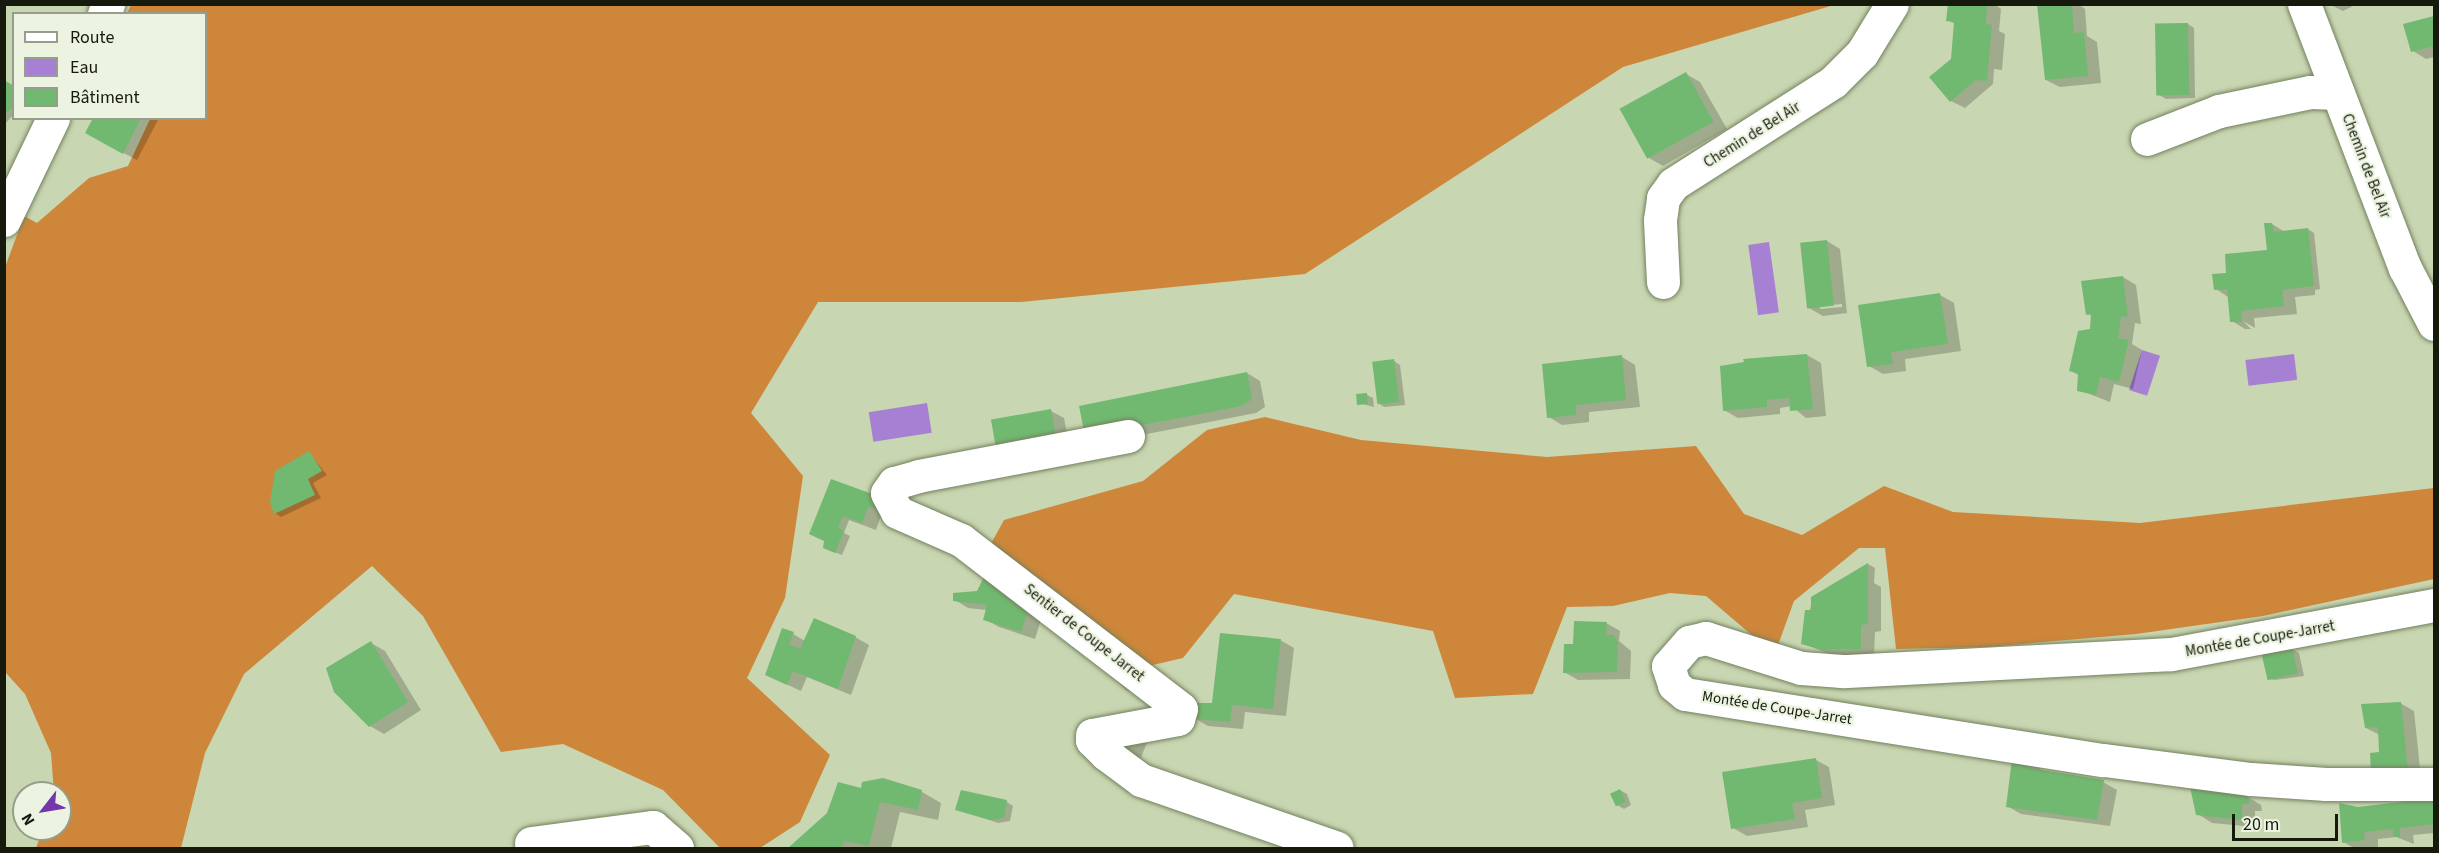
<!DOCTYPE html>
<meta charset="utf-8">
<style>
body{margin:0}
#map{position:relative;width:2439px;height:853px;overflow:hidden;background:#c8d6b1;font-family:"Source Sans 3",sans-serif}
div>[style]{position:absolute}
.forest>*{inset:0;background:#ce863a}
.water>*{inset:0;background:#a680d3;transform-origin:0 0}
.shadow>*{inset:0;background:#0003}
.building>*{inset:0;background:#71b971;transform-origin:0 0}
.roads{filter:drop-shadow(0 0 2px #74805f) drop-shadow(0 0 2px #74805f)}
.minor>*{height:33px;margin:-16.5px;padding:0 16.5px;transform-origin:16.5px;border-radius:16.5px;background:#fff}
.major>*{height:33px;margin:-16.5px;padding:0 16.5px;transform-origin:16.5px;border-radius:16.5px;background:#fff}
span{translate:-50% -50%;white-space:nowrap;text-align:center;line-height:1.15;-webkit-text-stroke:4.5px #ecf4e1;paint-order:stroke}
.street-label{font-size:15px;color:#151a0d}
.frame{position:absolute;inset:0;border:6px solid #151a0d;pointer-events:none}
.legend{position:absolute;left:12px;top:12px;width:195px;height:108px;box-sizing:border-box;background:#ecf4e1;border:2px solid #969d8c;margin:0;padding:8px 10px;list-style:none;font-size:18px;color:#151a0d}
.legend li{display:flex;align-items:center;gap:12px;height:30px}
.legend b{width:30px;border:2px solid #969d8c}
.north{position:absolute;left:12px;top:781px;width:60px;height:60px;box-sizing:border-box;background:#ecf4e1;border:2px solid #969d8c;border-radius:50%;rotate:239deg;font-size:16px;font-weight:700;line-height:24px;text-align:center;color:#151a0d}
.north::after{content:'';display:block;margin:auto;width:21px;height:27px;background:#7336ac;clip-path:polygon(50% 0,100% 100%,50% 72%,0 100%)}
.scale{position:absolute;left:2232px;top:814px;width:106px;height:27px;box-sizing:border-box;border:3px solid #151a0d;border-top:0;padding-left:8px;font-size:18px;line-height:21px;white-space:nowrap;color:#151a0d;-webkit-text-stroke:4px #ecf4e1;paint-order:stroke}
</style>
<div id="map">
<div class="forest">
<div style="clip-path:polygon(131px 5px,1834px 5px,1623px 67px,1305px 274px,1021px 302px,818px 302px,751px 413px,803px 476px,785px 598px,747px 678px,830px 755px,800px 822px,760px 848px,720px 848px,663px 790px,563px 744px,501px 752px,423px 616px,372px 566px,244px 674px,205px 753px,181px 848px,36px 848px,43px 829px,60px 829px,60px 793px,54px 793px,51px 753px,25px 694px,5px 672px,4px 270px,24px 216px,37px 223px,89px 178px,128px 166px,150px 119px,206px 118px,206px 14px,127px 13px)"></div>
<div style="clip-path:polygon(1265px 417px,1361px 440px,1547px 457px,1696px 446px,1744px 514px,1802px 535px,1884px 486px,1953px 512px,2140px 523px,2434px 488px,2434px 579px,2263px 616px,2136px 634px,1987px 647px,1896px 649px,1885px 548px,1859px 548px,1794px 601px,1778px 645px,1754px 637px,1706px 596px,1670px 593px,1613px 606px,1567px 607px,1533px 694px,1455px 698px,1433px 631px,1234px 594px,1183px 658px,1144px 667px,988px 549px,1004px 520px,1143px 481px,1207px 430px)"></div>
</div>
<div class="water">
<div style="left:1769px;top:242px;width:71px;height:21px;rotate:82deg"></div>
<div style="left:2142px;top:350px;width:19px;height:42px;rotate:18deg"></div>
<div style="left:2294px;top:354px;width:26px;height:49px;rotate:83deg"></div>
<div style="left:927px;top:403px;width:30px;height:59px;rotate:81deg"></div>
</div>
<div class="shadow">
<div style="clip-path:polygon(1950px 4px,1994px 4px,2001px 9px,1999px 31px,2005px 34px,2002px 70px,1994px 69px,1993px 84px,1965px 108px,1951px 101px,1955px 24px,1948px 20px)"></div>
<div style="clip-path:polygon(2039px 4px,2078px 4px,2085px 9px,2087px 36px,2097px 42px,2101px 83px,2060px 87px,2046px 80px)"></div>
<div style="clip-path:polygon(2329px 4px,2357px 4px,2343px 11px)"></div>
<div style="clip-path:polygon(2434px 17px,2434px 57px,2426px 59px,2413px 51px,2405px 25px)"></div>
<div style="clip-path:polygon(2188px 24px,2194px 28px,2195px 98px,2166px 99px,2159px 95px)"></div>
<div style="clip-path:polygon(1686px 74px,1700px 82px,1727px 129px,1663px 166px,1649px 158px)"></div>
<div style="clip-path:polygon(4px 81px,14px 87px,14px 114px,4px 125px)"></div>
<div style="clip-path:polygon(95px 118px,159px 118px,137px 160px,101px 141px)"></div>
<div style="clip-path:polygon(2272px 224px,2285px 232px,2308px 229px,2314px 233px,2320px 289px,2315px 290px,2315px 295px,2295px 297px,2297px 314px,2254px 318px,2255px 328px,2243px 321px,2251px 329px,2245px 329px,2232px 321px,2228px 297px,2216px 289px,2228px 274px,2267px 251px)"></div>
<div style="clip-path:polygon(evenodd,1827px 241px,1840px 249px,1847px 313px,1823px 316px,1809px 308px,1827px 241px,1842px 304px,1842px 307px,1820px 309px,1820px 306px,1842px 304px)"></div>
<div style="clip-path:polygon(2123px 277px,2136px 285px,2141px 324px,2135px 323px,2132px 344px,2142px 350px,2133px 389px,2114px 384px,2110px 402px,2079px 390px,2080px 376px,2071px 371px,2092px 331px,2092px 316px,2088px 314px)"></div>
<div style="clip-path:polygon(1940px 295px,1954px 303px,1961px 351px,1905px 359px,1906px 371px,1883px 374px,1869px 366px)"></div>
<div style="clip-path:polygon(1807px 355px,1821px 363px,1826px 416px,1806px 418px,1791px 406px,1780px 408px,1780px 414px,1738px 418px,1724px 410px)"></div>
<div style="clip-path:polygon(1622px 357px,1635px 365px,1640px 407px,1589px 412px,1589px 422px,1562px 425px,1549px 417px)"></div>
<div style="clip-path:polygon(1394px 361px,1400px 365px,1405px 405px,1384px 407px,1378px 403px)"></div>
<div style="clip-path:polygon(1247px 373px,1260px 381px,1265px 407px,1256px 413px,1100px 443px)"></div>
<div style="clip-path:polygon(1367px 395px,1373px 398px,1374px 407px,1359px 403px)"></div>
<div style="clip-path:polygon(1051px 411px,1064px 418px,1071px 455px,999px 458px)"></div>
<div style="clip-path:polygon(309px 453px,327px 475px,313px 483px,321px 498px,281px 517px,275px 513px)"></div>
<div style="clip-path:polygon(832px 481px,897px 507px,882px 513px,876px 530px,849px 520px,844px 533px,850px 536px,842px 555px,831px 551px)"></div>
<div style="clip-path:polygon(1868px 564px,1875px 568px,1874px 583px,1881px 587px,1881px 631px,1875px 632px,1874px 656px,1834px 656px,1802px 643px,1813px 597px)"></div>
<div style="clip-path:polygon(955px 600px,1044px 610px,1035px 639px,999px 627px,985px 619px,987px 610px,968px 608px)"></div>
<div style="clip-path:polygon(1606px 623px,1620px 631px,1619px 641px,1631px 651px,1630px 679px,1578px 680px,1564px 672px,1574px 645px)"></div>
<div style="clip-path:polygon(793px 634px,805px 641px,855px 637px,869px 645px,851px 695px,807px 677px,801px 691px,767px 675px)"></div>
<div style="clip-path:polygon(1280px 640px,1294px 648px,1286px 716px,1245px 712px,1243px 729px,1208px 726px,1194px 718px,1214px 705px)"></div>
<div style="clip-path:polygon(371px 643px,385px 651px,421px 710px,384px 734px,370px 726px)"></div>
<div style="clip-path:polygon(2292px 649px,2299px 653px,2304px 676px,2274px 680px,2267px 677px)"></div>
<div style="clip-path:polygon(1112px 676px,1183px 710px,1148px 717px,1153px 701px,1126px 690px)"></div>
<div style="clip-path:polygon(2400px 703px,2414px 711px,2421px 778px,2381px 754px,2380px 735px,2366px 728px)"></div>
<div style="clip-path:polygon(1151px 733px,1139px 762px,1107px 736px)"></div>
<div style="clip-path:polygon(1816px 760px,1829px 767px,1835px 805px,1805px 810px,1808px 827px,1747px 836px,1733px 828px)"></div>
<div style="clip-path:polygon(2030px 763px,2044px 771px,2103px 782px,2117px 790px,2110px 826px,2021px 814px,2007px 806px)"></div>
<div style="clip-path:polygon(839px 784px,862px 790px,922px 792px,941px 803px,938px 820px,900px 812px,891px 848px,789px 848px,824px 820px)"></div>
<div style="clip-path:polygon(1620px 790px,1627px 794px,1631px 805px,1624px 809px,1617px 805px)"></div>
<div style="clip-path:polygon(2248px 797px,2261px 805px,2262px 811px,2255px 811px,2255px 827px,2212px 823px,2198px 814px)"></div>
<div style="clip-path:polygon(2434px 801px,2434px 833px,2413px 835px,2414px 844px,2396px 837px,2378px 839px,2378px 847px,2370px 848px,2354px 848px,2343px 842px,2358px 808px)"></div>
<div style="clip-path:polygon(1007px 802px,1013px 806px,1010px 821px,998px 823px,957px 809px)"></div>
</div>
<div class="building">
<div style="clip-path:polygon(1948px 4px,1987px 4px,1986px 24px,1992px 25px,1987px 81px,1976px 80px,1950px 102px,1929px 77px,1951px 59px,1954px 22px,1946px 21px)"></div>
<div style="clip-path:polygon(2037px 4px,2072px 4px,2074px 33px,2084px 32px,2088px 76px,2045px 80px)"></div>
<div style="clip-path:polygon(2434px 16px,2434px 46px,2411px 52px,2403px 24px)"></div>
<div style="left:2188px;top:23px;width:72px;height:33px;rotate:89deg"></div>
<div style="left:1686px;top:72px;width:57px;height:76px;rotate:61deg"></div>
<div style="clip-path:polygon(4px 80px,14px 86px,14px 106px,4px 115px)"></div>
<div style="clip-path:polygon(93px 118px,141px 118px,123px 154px,85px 133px)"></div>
<div style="clip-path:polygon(2264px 223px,2272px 223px,2274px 232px,2308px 228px,2314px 286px,2282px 290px,2284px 306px,2241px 311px,2242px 322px,2230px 322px,2227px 289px,2214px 290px,2212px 274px,2226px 273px,2225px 254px,2267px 250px)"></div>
<div style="left:1827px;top:240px;width:66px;height:27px;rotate:84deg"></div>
<div style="clip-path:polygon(2123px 276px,2128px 317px,2121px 316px,2118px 338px,2129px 340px,2119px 382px,2100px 377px,2096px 395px,2077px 391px,2078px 373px,2069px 371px,2078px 331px,2090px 329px,2091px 314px,2086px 315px,2081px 281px)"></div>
<div style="clip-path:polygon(1940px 293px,1948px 344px,1891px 352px,1893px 364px,1867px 367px,1858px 305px)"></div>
<div style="clip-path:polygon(1807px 354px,1813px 409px,1790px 411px,1789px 398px,1767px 400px,1767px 407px,1723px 411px,1720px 366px,1744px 362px,1743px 359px)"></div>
<div style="clip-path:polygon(1622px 355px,1626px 400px,1576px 405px,1576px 415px,1547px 418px,1542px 364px)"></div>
<div style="left:1394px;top:359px;width:43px;height:22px;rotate:83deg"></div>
<div style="clip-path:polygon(1247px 372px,1252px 399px,1242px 406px,1085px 436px,1079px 406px)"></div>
<div style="left:1367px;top:393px;width:11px;height:11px;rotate:85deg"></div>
<div style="left:1051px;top:409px;width:40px;height:61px;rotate:80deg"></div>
<div style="clip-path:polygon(309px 451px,322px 471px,308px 479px,315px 495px,274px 514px,270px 502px,275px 471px)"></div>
<div style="clip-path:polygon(831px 479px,875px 495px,883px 510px,868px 507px,862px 523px,843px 516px,838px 528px,844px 531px,835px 553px,823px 548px,824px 541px,809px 534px)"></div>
<div style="clip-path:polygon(1868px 563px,1868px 624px,1861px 625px,1861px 649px,1819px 649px,1801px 644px,1805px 610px,1811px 610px,1811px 597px)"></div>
<div style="clip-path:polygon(988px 569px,1031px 601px,1021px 632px,983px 620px,987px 605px,953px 601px,953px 593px,977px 591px)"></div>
<div style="clip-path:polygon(814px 618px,856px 636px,838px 689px,793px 671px,787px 685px,765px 675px,782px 628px,794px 632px,789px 644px,800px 649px)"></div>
<div style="clip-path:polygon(1574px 621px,1607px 622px,1606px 635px,1613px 635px,1618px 642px,1617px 672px,1563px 673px,1564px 644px,1573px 644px)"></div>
<div style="clip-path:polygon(1220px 633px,1281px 639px,1273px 709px,1232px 705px,1230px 722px,1193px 719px,1193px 703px,1212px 703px)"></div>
<div style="clip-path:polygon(371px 641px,408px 702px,369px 727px,334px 692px,326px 668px)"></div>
<div style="left:2292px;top:648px;width:26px;height:31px;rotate:77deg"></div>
<div style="clip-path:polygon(2401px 702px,2408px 771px,2371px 774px,2370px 753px,2379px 752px,2378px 727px,2365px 728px,2361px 704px)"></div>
<div style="clip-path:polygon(1816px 758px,1822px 798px,1792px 803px,1795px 819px,1731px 829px,1722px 772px)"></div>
<div style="clip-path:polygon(2012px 759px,2031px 761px,2029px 768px,2104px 780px,2097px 820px,2006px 807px)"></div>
<div style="clip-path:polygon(883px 778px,922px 790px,918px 810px,880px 802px,869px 846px,844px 841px,842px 848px,788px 848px,827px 813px,838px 782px,861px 788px,862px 782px)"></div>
<div style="clip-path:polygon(2190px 787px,2248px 796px,2249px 804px,2242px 804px,2242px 820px,2196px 815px)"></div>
<div style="left:1620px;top:789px;width:14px;height:11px;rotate:65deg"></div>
<div style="clip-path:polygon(961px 790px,1007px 800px,1004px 818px,990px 820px,955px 810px)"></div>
<div style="clip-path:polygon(2434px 798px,2434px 824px,2400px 828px,2400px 837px,2393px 837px,2393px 829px,2364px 832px,2365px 840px,2342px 843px,2339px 803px,2358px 807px)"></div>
</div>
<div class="roads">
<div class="minor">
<div style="left:2304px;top:4px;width:283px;rotate:69.1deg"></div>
<div style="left:2405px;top:268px;width:63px;rotate:62.6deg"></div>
<div style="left:104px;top:14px;width:11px;rotate:-68deg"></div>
<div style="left:2147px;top:139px;width:77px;rotate:-21.3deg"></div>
<div style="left:2219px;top:111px;width:93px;rotate:-11.8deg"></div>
<div style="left:2310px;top:92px;width:28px;rotate:2deg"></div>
<div style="left:4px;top:220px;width:113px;rotate:-64.3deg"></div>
<div style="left:1663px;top:282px;width:62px;rotate:-92.8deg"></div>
<div style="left:1660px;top:220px;width:22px;rotate:-82deg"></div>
<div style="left:1663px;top:198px;width:17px;rotate:-54deg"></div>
<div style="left:1673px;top:184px;width:190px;rotate:-32.5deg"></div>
<div style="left:1833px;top:82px;width:41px;rotate:-45deg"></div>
<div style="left:1862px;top:53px;width:57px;rotate:-58.5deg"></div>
<div style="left:1128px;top:436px;width:213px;rotate:169.2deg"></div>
<div style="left:919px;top:476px;width:26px;rotate:164deg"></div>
<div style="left:894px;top:483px;width:12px;rotate:125deg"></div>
<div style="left:887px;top:493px;width:21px;rotate:62deg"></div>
<div style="left:897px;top:512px;width:70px;rotate:23.6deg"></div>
<div style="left:961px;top:540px;width:277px;rotate:37.5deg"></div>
<div style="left:1181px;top:709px;width:10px;rotate:107deg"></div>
<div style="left:1178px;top:719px;width:87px;rotate:169.5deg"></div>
<div style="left:1092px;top:735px;width:5px;rotate:90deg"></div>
<div style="left:1092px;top:740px;width:20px;rotate:45deg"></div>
<div style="left:1106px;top:754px;width:44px;rotate:36.6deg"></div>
<div style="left:1141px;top:780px;width:207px;rotate:19.1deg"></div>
<div style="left:531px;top:843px;width:123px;rotate:-7.5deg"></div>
<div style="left:653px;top:827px;width:32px;rotate:41deg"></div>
</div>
<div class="major">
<div style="left:2434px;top:605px;width:268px;rotate:169.4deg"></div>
<div style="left:2171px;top:654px;width:329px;rotate:177deg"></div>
<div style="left:1842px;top:671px;width:41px;rotate:-175.8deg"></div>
<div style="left:1801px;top:668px;width:100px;rotate:-162.5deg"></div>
<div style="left:1706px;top:638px;width:17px;rotate:167deg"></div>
<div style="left:1689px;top:642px;width:32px;rotate:131deg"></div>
<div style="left:1668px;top:666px;width:20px;rotate:72deg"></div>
<div style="left:1674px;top:685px;width:14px;rotate:39deg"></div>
<div style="left:1685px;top:694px;width:424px;rotate:9deg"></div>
<div style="left:2104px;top:760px;width:148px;rotate:7.4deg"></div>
<div style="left:2251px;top:779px;width:75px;rotate:3.8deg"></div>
<div style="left:2326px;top:784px;width:108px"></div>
</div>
</div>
<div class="street-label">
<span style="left:1752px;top:135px;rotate:-32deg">Chemin de Bel Air</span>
<span style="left:2366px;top:166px;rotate:69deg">Chemin de Bel Air</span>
<span style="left:1084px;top:633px;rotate:38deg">Sentier de Coupe Jarret</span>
<span style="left:2260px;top:639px;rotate:-10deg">Montée de Coupe-Jarret</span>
<span style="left:1777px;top:708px;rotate:9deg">Montée de Coupe-Jarret</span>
</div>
<div class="frame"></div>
<ul class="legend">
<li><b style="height:8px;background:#fff"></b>Route</li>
<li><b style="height:16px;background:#a680d3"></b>Eau</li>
<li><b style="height:16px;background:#71b971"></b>Bâtiment</li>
</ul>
<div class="north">N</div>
<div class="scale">20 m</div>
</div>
